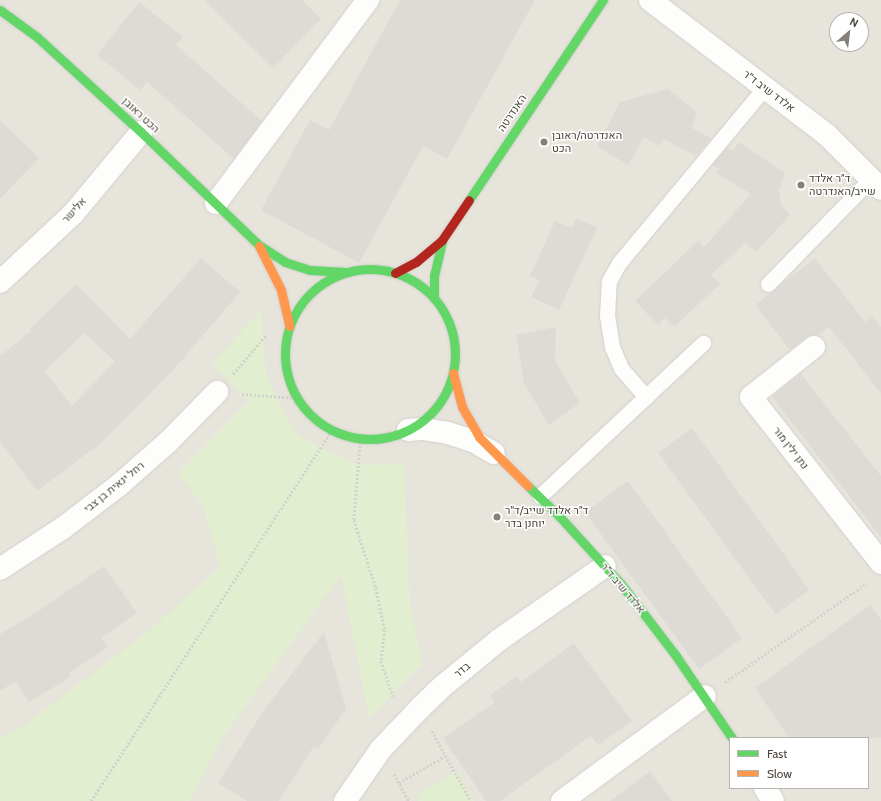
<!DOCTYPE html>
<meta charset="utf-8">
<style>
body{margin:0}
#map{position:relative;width:881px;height:801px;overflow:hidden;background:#f4f2ee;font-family:Cabin,Heebo,sans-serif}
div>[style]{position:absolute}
.residential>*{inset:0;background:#e7e4dc}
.green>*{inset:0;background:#e1eecf}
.building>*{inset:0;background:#dedbd6;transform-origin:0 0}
.path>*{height:2.5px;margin-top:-1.25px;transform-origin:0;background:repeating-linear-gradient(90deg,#d3d2cc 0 2px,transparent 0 4px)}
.roads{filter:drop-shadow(0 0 1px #d2d0cb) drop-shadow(0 0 1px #d2d0cb)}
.lane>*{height:15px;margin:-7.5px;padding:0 7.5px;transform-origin:7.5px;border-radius:7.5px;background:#fdfdfc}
.street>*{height:22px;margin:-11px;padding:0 11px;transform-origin:11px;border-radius:11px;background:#fdfdfc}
.fast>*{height:9px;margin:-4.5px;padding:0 4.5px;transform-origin:4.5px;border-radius:4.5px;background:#63d668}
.fast>.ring{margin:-4.5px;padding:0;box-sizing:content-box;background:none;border:9px solid #63d668;border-radius:50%}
.slow>*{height:9px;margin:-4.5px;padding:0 4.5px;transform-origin:4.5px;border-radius:4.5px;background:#ff974d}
.jam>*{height:9px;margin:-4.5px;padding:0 4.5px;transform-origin:4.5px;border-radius:4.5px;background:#b3261e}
.dots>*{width:11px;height:11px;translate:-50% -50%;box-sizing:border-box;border:2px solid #fff;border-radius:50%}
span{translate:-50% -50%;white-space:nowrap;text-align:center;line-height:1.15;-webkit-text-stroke:3px #fff;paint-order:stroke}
.street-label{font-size:11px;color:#4b4439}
.poi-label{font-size:11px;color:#4b4439}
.left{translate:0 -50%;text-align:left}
.legend{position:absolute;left:729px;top:737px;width:140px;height:52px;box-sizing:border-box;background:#fff;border:1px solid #b7b4b0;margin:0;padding:5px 7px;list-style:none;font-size:12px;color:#4b4439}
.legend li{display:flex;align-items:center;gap:8px;height:20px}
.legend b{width:20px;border:1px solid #b7b4b0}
.north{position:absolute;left:829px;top:12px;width:40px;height:40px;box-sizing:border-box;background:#fff;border:1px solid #b7b4b0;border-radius:50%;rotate:28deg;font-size:11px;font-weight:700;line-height:16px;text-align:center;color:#4b4439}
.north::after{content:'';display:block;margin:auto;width:14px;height:18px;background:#868178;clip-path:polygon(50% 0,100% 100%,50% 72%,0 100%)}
</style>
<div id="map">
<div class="residential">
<div style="clip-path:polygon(evenodd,0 0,881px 0,881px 801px,0 801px,0 0,837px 20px,861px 20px,861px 44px,837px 44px,837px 20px,0 0,730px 738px,868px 738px,868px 788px,730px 788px,730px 738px)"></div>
</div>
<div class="green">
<div style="clip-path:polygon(261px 310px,266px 373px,279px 404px,299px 436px,332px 454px,361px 465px,404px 464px,410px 604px,422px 664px,369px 718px,341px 575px,223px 737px,190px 801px,0 801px,0 739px,26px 724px,146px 633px,220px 567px,204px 508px,178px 473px,249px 401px,212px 363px)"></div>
<div style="clip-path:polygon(456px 771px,474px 801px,418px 801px,416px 796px)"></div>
</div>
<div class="building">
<div style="clip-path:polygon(204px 0,302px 0,321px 19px,273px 68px)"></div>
<div style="clip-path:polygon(400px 0,535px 0,447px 159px,423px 146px,359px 263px,261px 210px,310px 120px,329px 130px)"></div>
<div style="clip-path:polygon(139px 2px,183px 37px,176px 45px,262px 121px,234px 159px,147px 82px,140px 90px,97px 55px)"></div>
<div style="clip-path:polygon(668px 89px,697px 112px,692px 128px,711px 138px,696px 156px,664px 139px,659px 146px,644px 137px,628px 165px,597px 146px,620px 102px)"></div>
<div style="clip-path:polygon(0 120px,39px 158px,0 199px)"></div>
<div style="clip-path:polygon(739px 142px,785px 173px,779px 191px,781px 205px,790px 215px,756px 252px,745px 243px,711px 275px,720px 284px,674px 327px,665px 318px,658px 325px,635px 301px,698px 241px,704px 247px,751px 194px,716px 173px,719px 169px,712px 165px,727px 147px,733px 150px)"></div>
<div style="clip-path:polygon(576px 218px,597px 228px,559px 310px,531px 297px,539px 280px,530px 276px,555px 221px,572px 228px)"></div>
<div style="clip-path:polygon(evenodd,201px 258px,240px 292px,176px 367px,102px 442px,37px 491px,0 442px,0 356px,31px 331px,30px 329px,76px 284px,130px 339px,201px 258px,84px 333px,115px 361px,72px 406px,45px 371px,84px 333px)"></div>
<div style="clip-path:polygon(815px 258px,865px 322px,872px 316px,881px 327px,881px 393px,829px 327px,818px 335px,812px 335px,806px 337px,790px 350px,755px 305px)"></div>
<div style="clip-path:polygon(556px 327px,555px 361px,580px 403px,549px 425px,524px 383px,516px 335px)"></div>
<div style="clip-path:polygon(801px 374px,881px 476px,881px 537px,772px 397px)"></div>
<div style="left:692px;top:428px;width:200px;height:42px;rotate:54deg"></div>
<div style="left:628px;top:481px;width:194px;height:53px;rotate:54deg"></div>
<div style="clip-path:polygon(104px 566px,137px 613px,101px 638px,108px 647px,69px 673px,71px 677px,29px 702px,16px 681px,0 691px,0 634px,37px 612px)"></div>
<div style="clip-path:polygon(870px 605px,881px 620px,881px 738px,789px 738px,755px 688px)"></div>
<div style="clip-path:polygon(324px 632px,346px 709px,318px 749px,314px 746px,279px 801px,247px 801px,218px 783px,264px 710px)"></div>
<div style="clip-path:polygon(574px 643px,632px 721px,598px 745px,591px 736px,500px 801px,486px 801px,443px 738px,495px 702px,490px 695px,517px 676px,521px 682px)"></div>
<div style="clip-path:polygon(650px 771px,672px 801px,610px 801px)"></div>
</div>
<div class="path">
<div style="left:233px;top:374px;width:51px;rotate:-49.8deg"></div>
<div style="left:242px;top:394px;width:55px;rotate:4.2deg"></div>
<div style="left:361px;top:438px;width:82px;rotate:94.9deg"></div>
<div style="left:354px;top:520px;width:71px;rotate:72.1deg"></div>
<div style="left:376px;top:588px;width:43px;rotate:77.9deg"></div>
<div style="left:385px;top:630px;width:31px;rotate:97deg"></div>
<div style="left:381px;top:661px;width:40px;rotate:71.1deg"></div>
<div style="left:725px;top:682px;width:173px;rotate:-34.9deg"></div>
<div style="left:432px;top:731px;width:80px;rotate:60.9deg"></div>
<div style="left:394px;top:774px;width:31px;rotate:61deg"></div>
<div style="left:399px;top:783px;width:53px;rotate:-30.4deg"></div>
<div style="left:91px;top:801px;width:442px;rotate:-57deg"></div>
</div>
<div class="roads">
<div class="lane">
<div style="left:768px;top:284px;width:147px;rotate:-45.6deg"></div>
<div style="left:646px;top:397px;width:38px;rotate:-131deg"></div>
<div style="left:621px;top:368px;width:23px;rotate:-113deg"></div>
<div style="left:612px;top:347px;width:31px;rotate:-99deg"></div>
<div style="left:607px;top:316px;width:35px;rotate:-87deg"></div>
<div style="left:609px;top:281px;width:21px;rotate:-61deg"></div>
<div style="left:619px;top:263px;width:229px;rotate:-50.3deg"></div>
<div style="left:540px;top:496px;width:224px;rotate:-43.2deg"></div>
</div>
<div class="street">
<div style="left:650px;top:0;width:223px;rotate:37.3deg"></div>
<div style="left:827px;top:135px;width:76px;rotate:45deg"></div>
<div style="left:216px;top:203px;width:254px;rotate:-53.2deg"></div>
<div style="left:0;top:282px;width:100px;rotate:-43deg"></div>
<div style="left:73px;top:214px;width:107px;rotate:-50.3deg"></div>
<div style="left:814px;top:347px;width:80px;rotate:141.6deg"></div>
<div style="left:751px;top:397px;width:211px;rotate:51.9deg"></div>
<div style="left:408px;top:430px;width:15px;rotate:-4deg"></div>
<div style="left:423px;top:429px;width:25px;rotate:9deg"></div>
<div style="left:448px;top:433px;width:26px;rotate:18deg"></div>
<div style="left:473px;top:441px;width:24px;rotate:30deg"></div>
<div style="left:0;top:569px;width:75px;rotate:-33.1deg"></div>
<div style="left:63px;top:528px;width:69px;rotate:-37.4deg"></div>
<div style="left:118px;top:486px;width:68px;rotate:-41.4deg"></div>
<div style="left:169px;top:441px;width:69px;rotate:-45.6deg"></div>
<div style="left:765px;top:788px;width:15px;rotate:58deg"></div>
<div style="left:345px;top:801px;width:63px;rotate:-55.3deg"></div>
<div style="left:381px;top:749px;width:57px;rotate:-46.4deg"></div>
<div style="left:420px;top:708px;width:32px;rotate:-44deg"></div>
<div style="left:443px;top:686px;width:72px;rotate:-39.4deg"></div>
<div style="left:499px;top:640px;width:129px;rotate:-34.9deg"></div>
<div style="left:562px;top:801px;width:177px;rotate:-36.3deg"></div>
</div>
<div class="fast">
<div style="left:0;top:10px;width:46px;rotate:36.1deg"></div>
<div style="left:37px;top:37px;width:141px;rotate:42.4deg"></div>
<div style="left:141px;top:132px;width:163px;rotate:43.8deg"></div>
<div style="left:259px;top:245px;width:31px;rotate:33deg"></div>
<div style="left:285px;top:262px;width:26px;rotate:18deg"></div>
<div style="left:310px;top:270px;width:36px;rotate:3deg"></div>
<div style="left:469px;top:200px;width:241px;rotate:-56.2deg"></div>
<div class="ring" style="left:285px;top:269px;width:161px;height:161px"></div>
<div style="left:434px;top:298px;width:22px;rotate:-90deg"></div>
<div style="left:434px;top:276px;width:37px;rotate:-77deg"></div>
<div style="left:528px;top:486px;width:45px;rotate:44.1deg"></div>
<div style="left:560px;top:517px;width:91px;rotate:47.7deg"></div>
<div style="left:621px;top:584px;width:91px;rotate:52.6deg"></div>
<div style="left:676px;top:656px;width:99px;rotate:55.7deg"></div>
</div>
<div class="slow">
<div style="left:259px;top:246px;width:49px;rotate:63.4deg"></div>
<div style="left:281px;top:290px;width:37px;rotate:77deg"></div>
<div style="left:453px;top:373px;width:35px;rotate:75deg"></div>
<div style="left:462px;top:407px;width:34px;rotate:60deg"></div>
<div style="left:479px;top:437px;width:69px;rotate:45deg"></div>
</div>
<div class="jam">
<div style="left:395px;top:273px;width:24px;rotate:-28deg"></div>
<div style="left:416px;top:262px;width:34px;rotate:-40deg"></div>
<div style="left:442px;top:240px;width:48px;rotate:-56deg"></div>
</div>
</div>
<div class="dots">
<div style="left:544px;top:142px;background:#868178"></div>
<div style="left:801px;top:185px;background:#868178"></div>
<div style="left:497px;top:517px;background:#868178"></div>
</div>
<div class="street-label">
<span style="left:769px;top:91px;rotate:37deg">אלדד שיב ד"ר</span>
<span style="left:512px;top:113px;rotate:-56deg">האנדרטה</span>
<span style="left:141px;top:115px;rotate:43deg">הכט ראובן</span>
<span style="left:74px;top:210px;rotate:-48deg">אלישר</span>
<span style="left:791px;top:448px;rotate:52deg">נתן ילין מור</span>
<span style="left:114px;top:487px;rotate:-39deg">רחל ינאית בן צבי</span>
<span style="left:623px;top:588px;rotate:50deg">אלדד שיב ד"ר</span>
<span style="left:462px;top:670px;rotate:-40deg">בדר</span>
</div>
<div class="poi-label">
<span class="left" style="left:552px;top:142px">האנדרטה/ראובן<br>הכט</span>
<span class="left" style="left:809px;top:185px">ד״ר אלדד<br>שייב/האנדרטה</span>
<span class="left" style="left:505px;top:517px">ד״ר אלדד שייב/ד״ר<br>יוחנן בדר</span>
</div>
<ul class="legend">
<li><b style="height:5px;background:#63d668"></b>Fast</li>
<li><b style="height:5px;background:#ff974d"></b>Slow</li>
</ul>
<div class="north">N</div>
</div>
